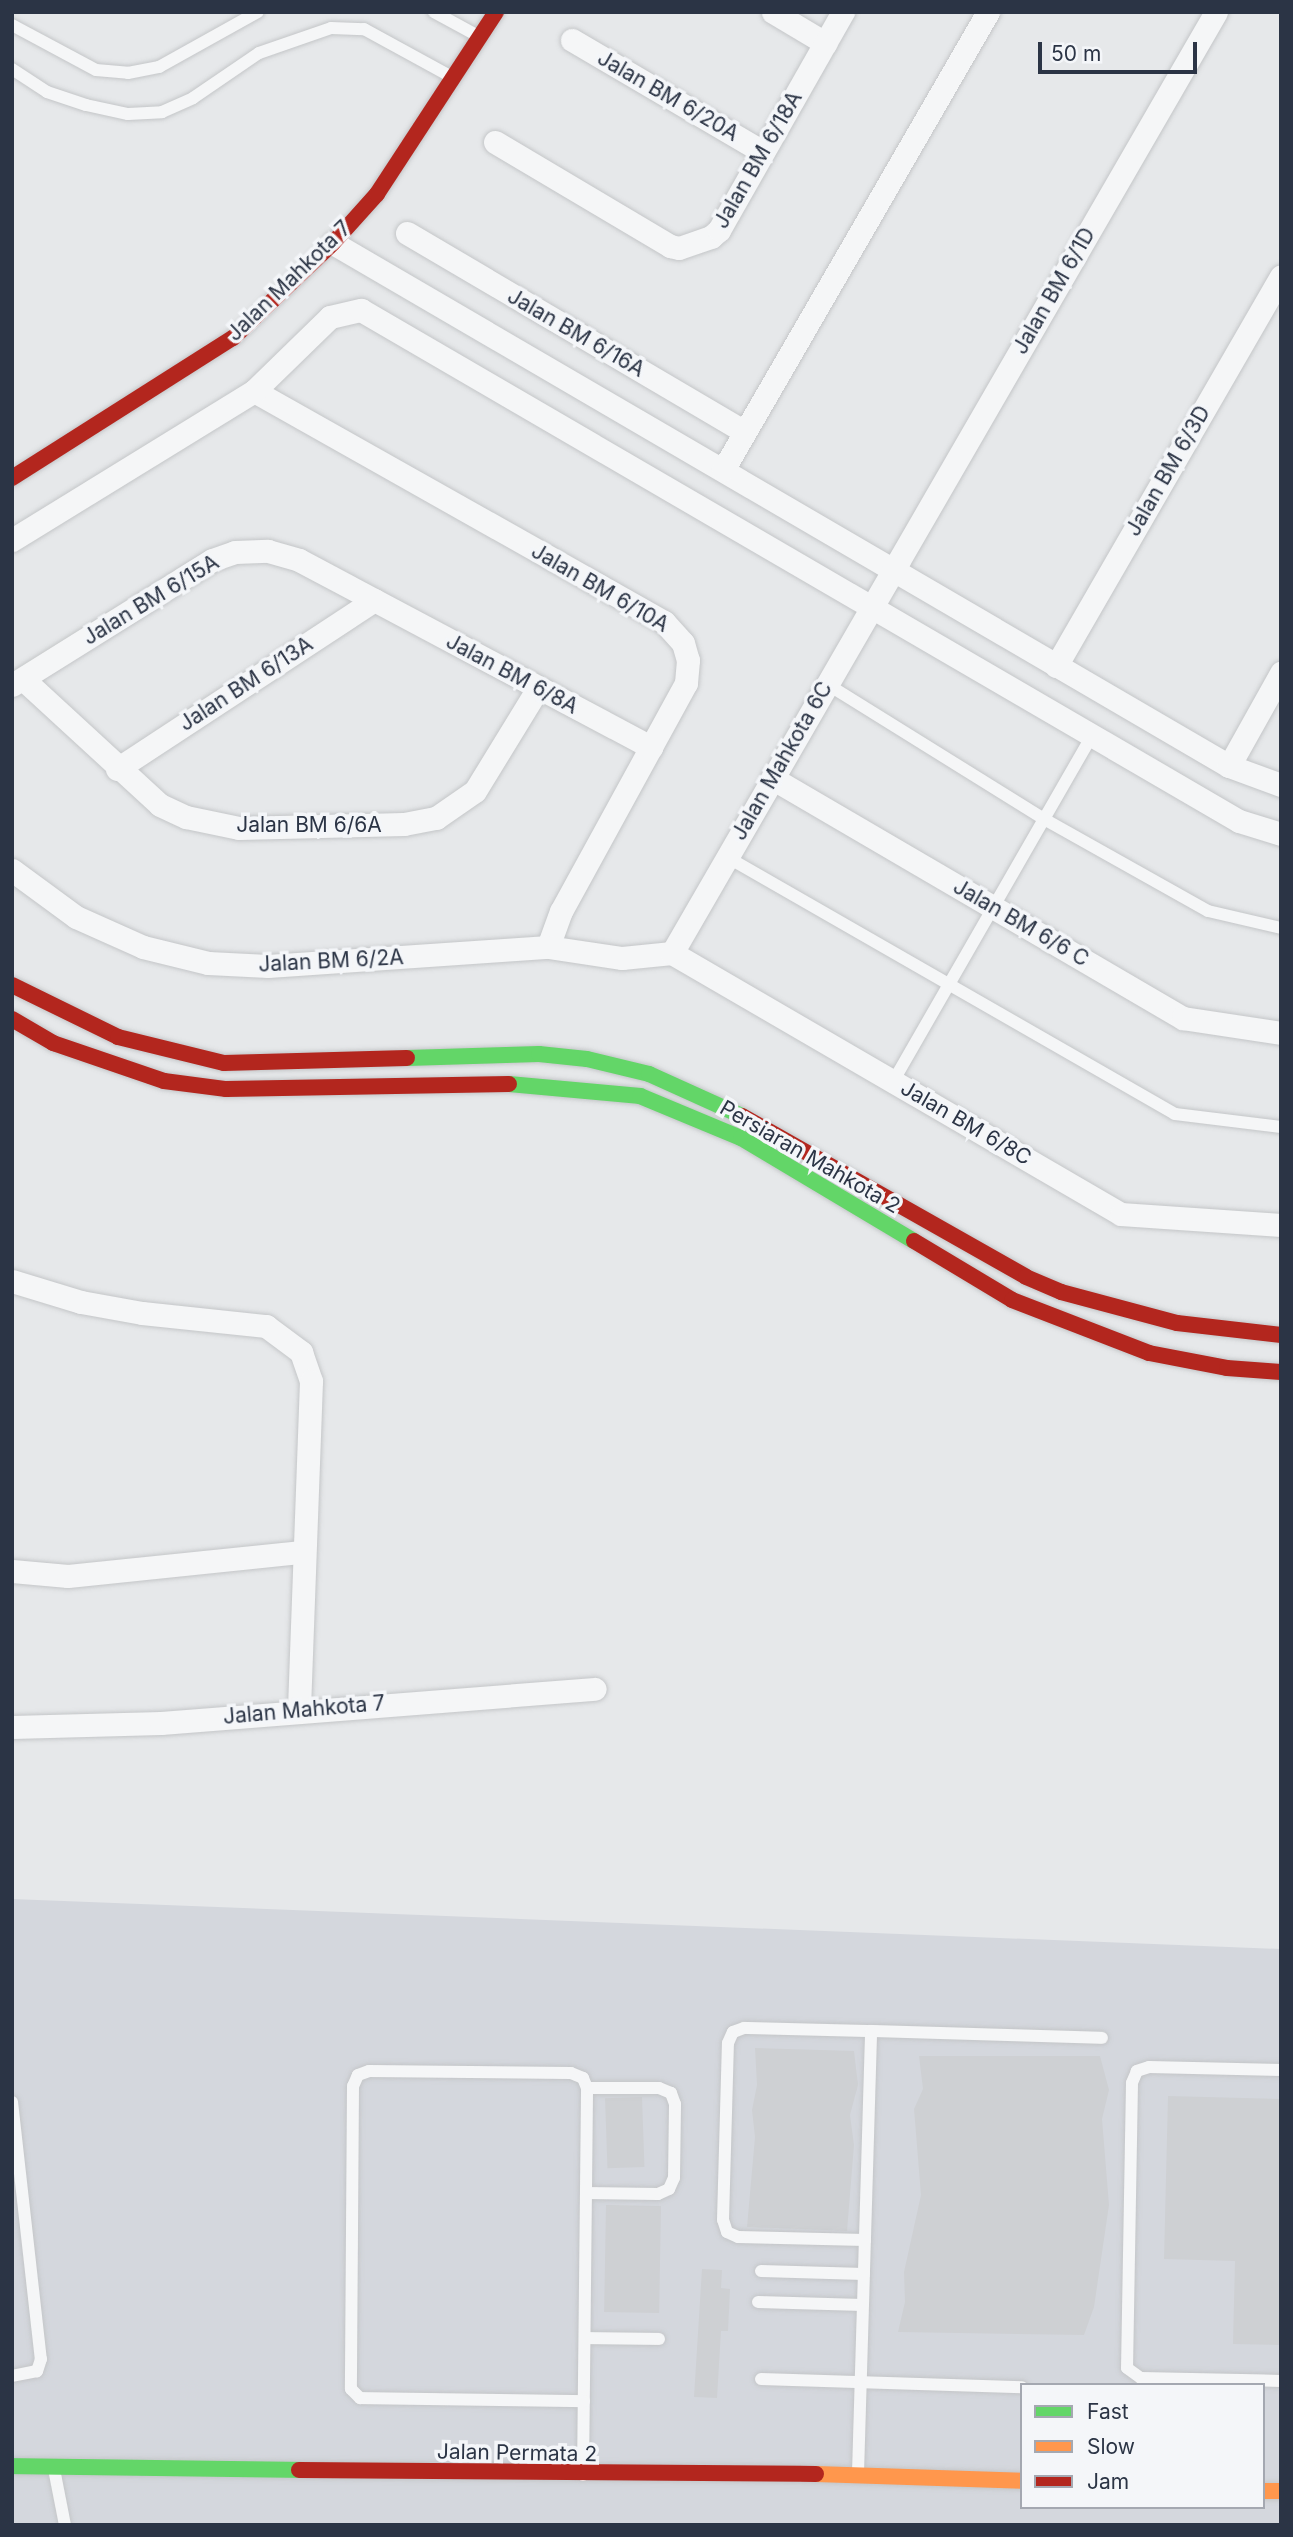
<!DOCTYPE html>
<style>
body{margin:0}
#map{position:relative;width:1293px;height:2537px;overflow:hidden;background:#e6e8ea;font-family:Inter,sans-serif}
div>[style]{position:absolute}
.built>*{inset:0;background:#d4d7dd}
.building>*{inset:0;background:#ced0d3;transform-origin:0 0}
.roads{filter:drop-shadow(0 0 2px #c4c6c8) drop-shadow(0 0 2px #c4c6c8)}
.lane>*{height:12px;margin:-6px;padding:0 6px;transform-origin:6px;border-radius:6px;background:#f5f6f7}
.street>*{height:23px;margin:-11.5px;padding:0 11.5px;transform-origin:11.5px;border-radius:11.5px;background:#f5f6f7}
.fast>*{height:16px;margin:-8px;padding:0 8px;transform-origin:8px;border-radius:8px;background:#63d668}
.slow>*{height:16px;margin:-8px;padding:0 8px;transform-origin:8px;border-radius:8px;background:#ff974d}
.jam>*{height:16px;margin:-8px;padding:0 8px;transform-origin:8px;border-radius:8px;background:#b3261e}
span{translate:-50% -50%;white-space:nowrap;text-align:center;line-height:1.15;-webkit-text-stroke:7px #f4f6f9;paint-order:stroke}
.street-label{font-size:21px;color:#2b3445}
.frame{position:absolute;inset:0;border:14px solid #2b3445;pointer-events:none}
.legend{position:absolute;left:1020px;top:2383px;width:245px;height:126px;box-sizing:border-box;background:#f4f6f9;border:2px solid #a4a8b1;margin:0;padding:9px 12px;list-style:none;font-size:21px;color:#2b3445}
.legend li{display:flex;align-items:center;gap:14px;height:35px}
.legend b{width:35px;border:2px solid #a4a8b1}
.scale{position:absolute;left:1038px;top:42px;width:159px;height:32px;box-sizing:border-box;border:4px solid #2b3445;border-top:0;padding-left:9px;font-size:21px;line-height:24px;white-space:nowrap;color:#2b3445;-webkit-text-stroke:5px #f4f6f9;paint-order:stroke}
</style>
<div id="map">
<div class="built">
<div style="clip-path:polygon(evenodd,12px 1899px,1281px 1949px,1281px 2525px,12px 2525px,12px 1899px,1022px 2385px,1263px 2385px,1263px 2507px,1022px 2507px,1022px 2385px)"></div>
</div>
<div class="building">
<div style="clip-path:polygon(755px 2048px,854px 2051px,858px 2085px,850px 2115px,854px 2145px,847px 2231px,747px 2227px,755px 2137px,752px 2110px,757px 2085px)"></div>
<div style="clip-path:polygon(919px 2056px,1100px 2056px,1109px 2090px,1102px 2119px,1109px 2205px,1094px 2307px,1084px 2335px,898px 2332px,905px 2302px,904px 2272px,921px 2195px,914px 2109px,923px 2089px)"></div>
<div style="clip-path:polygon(1168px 2096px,1281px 2099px,1281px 2345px,1233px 2344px,1235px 2261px,1164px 2259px)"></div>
<div style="left:642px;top:2097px;width:70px;height:37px;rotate:88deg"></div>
<div style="left:606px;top:2205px;width:55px;height:107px;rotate:1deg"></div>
<div style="clip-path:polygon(702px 2269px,722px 2270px,721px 2288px,730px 2289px,728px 2331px,721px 2331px,717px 2398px,694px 2397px)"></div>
</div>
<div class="roads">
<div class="lane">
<div style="left:434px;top:12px;width:52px;rotate:28.5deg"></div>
<div style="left:12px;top:25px;width:95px;rotate:28.2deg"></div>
<div style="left:96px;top:70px;width:32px;rotate:5deg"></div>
<div style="left:128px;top:73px;width:32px;rotate:-11deg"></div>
<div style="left:159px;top:67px;width:113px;rotate:-29.1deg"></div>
<div style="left:12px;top:69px;width:42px;rotate:33.3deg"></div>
<div style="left:47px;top:92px;width:41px;rotate:18.4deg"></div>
<div style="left:86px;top:105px;width:43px;rotate:12.1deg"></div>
<div style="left:128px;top:114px;width:34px;rotate:-3deg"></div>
<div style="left:162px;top:112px;width:34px;rotate:-24deg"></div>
<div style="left:193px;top:98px;width:80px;rotate:-34.3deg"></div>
<div style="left:259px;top:53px;width:76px;rotate:-19.1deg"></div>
<div style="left:331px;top:28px;width:33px;rotate:2deg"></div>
<div style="left:364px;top:29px;width:98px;rotate:28.7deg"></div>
<div style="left:827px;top:684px;width:256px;rotate:31.9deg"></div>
<div style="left:1044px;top:819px;width:188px;rotate:29.3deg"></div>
<div style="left:1208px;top:911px;width:75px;rotate:13.1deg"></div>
<div style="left:727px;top:857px;width:516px;rotate:29.84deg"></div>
<div style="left:1175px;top:1114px;width:107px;rotate:7deg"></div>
<div style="left:894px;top:1080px;width:399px;rotate:-60.1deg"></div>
<div style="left:1281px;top:2070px;width:132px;rotate:-178.7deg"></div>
<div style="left:1149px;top:2067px;width:13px;rotate:162deg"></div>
<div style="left:1137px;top:2071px;width:13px;rotate:113deg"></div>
<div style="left:1132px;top:2083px;width:285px;rotate:91deg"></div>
<div style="left:1127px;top:2368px;width:17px;rotate:36deg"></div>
<div style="left:1141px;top:2378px;width:140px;rotate:1.2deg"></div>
<div style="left:12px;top:2102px;width:259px;rotate:83.6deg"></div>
<div style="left:41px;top:2359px;width:13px;rotate:108deg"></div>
<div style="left:37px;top:2371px;width:25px;rotate:169deg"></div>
<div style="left:586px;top:2193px;width:72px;rotate:0.8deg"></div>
<div style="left:658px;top:2194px;width:12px;rotate:-24deg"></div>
<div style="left:669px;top:2189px;width:12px;rotate:-66deg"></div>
<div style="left:674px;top:2178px;width:74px;rotate:-89.2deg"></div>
<div style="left:675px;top:2104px;width:12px;rotate:-110deg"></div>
<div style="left:671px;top:2093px;width:13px;rotate:-157deg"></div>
<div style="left:659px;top:2088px;width:72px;rotate:180deg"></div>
<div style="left:865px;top:2240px;width:127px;rotate:-178.6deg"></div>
<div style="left:738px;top:2237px;width:12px;rotate:-156deg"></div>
<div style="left:727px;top:2232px;width:13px;rotate:-108deg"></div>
<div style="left:723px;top:2220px;width:177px;rotate:-88.4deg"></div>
<div style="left:728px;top:2043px;width:12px;rotate:-66deg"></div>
<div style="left:733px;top:2032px;width:12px;rotate:-20deg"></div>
<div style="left:744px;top:2028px;width:127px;rotate:1.4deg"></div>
<div style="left:761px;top:2271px;width:103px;rotate:1.7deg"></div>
<div style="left:758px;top:2302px;width:105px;rotate:1.6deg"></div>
<div style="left:585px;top:2338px;width:74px;rotate:0.8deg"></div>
<div style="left:761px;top:2379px;width:261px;rotate:1.8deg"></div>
<div style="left:54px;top:2469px;width:57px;rotate:78.9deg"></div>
<div style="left:858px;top:2473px;width:442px;rotate:-88.3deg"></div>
<div style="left:871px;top:2031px;width:231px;rotate:1.7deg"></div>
<div style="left:583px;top:2475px;width:387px;rotate:-89.4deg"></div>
<div style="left:587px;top:2088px;width:11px;rotate:-112deg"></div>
<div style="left:583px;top:2078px;width:13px;rotate:-157deg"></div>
<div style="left:571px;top:2073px;width:202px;rotate:-179.4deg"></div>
<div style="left:369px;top:2071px;width:12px;rotate:160deg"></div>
<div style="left:358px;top:2075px;width:12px;rotate:114deg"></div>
<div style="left:353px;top:2086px;width:303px;rotate:90.4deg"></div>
<div style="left:351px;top:2389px;width:13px;rotate:45deg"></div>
<div style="left:360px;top:2398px;width:224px;rotate:0.8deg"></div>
</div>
<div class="street">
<div style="left:773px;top:12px;width:61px;rotate:30.8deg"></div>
<div style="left:572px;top:40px;width:221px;rotate:30.4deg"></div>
<div style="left:495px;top:142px;width:204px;rotate:30.7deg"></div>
<div style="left:670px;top:246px;width:9px;rotate:13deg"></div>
<div style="left:679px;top:248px;width:34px;rotate:-19deg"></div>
<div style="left:711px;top:237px;width:11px;rotate:-41deg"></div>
<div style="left:719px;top:230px;width:251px;rotate:-60.4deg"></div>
<div style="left:407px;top:233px;width:392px;rotate:30.5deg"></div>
<div style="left:333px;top:243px;width:1037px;rotate:30.27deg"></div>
<div style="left:1229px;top:766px;width:55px;rotate:20.1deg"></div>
<div style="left:254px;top:391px;width:471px;rotate:29.4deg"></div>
<div style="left:664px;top:622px;width:28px;rotate:48deg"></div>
<div style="left:683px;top:643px;width:18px;rotate:74deg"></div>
<div style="left:688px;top:660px;width:23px;rotate:95deg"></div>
<div style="left:686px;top:683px;width:260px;rotate:118.7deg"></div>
<div style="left:561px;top:911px;width:38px;rotate:110deg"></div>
<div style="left:723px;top:470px;width:529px;rotate:-59.95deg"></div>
<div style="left:12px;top:540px;width:284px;rotate:-31.6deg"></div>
<div style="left:254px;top:391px;width:106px;rotate:-44.2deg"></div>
<div style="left:330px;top:317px;width:32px;rotate:-13deg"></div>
<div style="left:361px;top:310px;width:1016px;rotate:30.2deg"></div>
<div style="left:1239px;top:821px;width:44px;rotate:17.2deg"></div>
<div style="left:1056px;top:666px;width:450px;rotate:-60deg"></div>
<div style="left:23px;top:679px;width:186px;rotate:42.6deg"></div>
<div style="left:160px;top:805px;width:29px;rotate:25deg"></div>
<div style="left:186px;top:817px;width:54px;rotate:11.7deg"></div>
<div style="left:239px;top:828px;width:165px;rotate:-1.4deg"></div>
<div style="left:404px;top:824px;width:33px;rotate:-11deg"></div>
<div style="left:436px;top:818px;width:47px;rotate:-34.7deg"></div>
<div style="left:475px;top:791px;width:121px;rotate:-58.5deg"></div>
<div style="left:12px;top:685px;width:236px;rotate:-32deg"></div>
<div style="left:212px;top:560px;width:24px;rotate:-19deg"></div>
<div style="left:235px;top:552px;width:33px;rotate:-2deg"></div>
<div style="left:268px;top:551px;width:32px;rotate:16deg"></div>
<div style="left:299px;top:560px;width:399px;rotate:28deg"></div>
<div style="left:1229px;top:766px;width:107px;rotate:-60.8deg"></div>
<div style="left:117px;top:769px;width:308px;rotate:-33.3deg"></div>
<div style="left:772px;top:778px;width:476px;rotate:30.3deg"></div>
<div style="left:1183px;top:1018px;width:99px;rotate:8.7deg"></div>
<div style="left:12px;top:870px;width:79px;rotate:36.3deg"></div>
<div style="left:76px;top:917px;width:73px;rotate:24.1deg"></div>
<div style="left:143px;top:947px;width:67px;rotate:13.8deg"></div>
<div style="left:208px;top:963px;width:60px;rotate:2.9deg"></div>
<div style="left:268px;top:966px;width:281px;rotate:-3.9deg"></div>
<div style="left:548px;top:947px;width:75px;rotate:8.5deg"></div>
<div style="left:622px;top:958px;width:50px;rotate:-5.7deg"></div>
<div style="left:672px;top:953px;width:1087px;rotate:-59.97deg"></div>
<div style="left:672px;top:953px;width:519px;rotate:30.17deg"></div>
<div style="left:1121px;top:1214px;width:160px;rotate:3.9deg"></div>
<div style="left:12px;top:1281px;width:72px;rotate:16.9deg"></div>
<div style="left:81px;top:1302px;width:62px;rotate:10.2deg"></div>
<div style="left:142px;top:1313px;width:125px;rotate:6deg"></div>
<div style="left:266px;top:1326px;width:44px;rotate:36.6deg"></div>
<div style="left:301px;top:1352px;width:31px;rotate:71deg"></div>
<div style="left:311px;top:1381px;width:329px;rotate:92.1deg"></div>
<div style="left:12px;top:1571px;width:56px;rotate:5.1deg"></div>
<div style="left:68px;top:1576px;width:235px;rotate:-5.9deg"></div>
<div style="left:12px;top:1727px;width:149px;rotate:-1.5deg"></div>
<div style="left:161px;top:1723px;width:435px;rotate:-4.5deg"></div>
</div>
<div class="fast">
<div style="left:407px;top:1058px;width:132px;rotate:-1.7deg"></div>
<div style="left:539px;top:1054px;width:48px;rotate:5.9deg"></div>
<div style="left:587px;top:1059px;width:64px;rotate:13.6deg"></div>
<div style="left:649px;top:1074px;width:102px;rotate:24.3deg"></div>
<div style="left:509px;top:1084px;width:132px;rotate:5.2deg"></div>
<div style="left:640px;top:1096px;width:109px;rotate:22.6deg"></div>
<div style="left:741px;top:1138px;width:201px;rotate:30.8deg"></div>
<div style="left:12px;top:2466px;width:287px;rotate:0.8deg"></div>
</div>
<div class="slow">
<div style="left:816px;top:2474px;width:206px;rotate:1.9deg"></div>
<div style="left:1263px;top:2491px;width:18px"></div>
</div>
<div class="jam">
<div style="left:12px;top:478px;width:262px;rotate:-32.4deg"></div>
<div style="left:233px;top:338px;width:138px;rotate:-43.5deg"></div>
<div style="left:333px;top:243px;width:66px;rotate:-48.1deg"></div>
<div style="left:377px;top:194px;width:217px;rotate:-56.8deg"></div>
<div style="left:12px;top:985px;width:118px;rotate:26.1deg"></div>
<div style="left:118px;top:1037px;width:109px;rotate:13.8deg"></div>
<div style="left:224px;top:1063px;width:183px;rotate:-1.6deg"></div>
<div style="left:12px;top:1019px;width:48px;rotate:30.3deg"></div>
<div style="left:53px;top:1043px;width:117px;rotate:18.9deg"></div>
<div style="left:164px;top:1081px;width:63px;rotate:7.4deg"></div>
<div style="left:226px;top:1089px;width:283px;rotate:-1deg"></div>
<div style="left:742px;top:1116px;width:326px;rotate:29.5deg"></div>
<div style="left:1026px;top:1277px;width:38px;rotate:23deg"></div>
<div style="left:1061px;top:1292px;width:120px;rotate:15deg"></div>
<div style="left:1177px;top:1323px;width:105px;rotate:6.6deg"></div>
<div style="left:914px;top:1241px;width:114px;rotate:31deg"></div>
<div style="left:1012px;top:1300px;width:147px;rotate:21.1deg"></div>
<div style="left:1149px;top:1353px;width:79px;rotate:10.9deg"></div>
<div style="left:1227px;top:1368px;width:54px;rotate:4.2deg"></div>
<div style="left:299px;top:2470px;width:517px;rotate:0.44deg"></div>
</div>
</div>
<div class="street-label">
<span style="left:668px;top:96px;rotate:30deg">Jalan BM 6/20A</span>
<span style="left:758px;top:160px;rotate:-60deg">Jalan BM 6/18A</span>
<span style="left:289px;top:281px;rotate:-44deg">Jalan Mahkota 7</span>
<span style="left:1054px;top:291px;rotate:-60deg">Jalan BM 6/1D</span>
<span style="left:576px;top:333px;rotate:30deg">Jalan BM 6/16A</span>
<span style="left:1168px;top:471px;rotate:-60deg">Jalan BM 6/3D</span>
<span style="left:600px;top:588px;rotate:30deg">Jalan BM 6/10A</span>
<span style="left:151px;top:600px;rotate:-31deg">Jalan BM 6/15A</span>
<span style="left:512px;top:674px;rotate:28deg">Jalan BM 6/8A</span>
<span style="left:246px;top:684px;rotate:-33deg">Jalan BM 6/13A</span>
<span style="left:782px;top:761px;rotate:-60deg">Jalan Mahkota 6C</span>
<span style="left:309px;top:825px">Jalan BM 6/6A</span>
<span style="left:1021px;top:923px;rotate:30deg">Jalan BM 6/6 C</span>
<span style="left:331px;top:961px;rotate:-3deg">Jalan BM 6/2A</span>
<span style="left:966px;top:1123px;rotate:30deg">Jalan BM 6/8C</span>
<span style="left:810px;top:1157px;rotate:30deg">Persiaran Mahkota 2</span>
<span style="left:304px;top:1710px;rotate:-5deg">Jalan Mahkota 7</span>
<span style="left:517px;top:2453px;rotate:1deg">Jalan Permata 2</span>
</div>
<div class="frame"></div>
<ul class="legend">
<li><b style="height:9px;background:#63d668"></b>Fast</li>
<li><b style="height:9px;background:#ff974d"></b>Slow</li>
<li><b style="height:9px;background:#b3261e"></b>Jam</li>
</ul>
<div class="scale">50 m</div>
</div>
